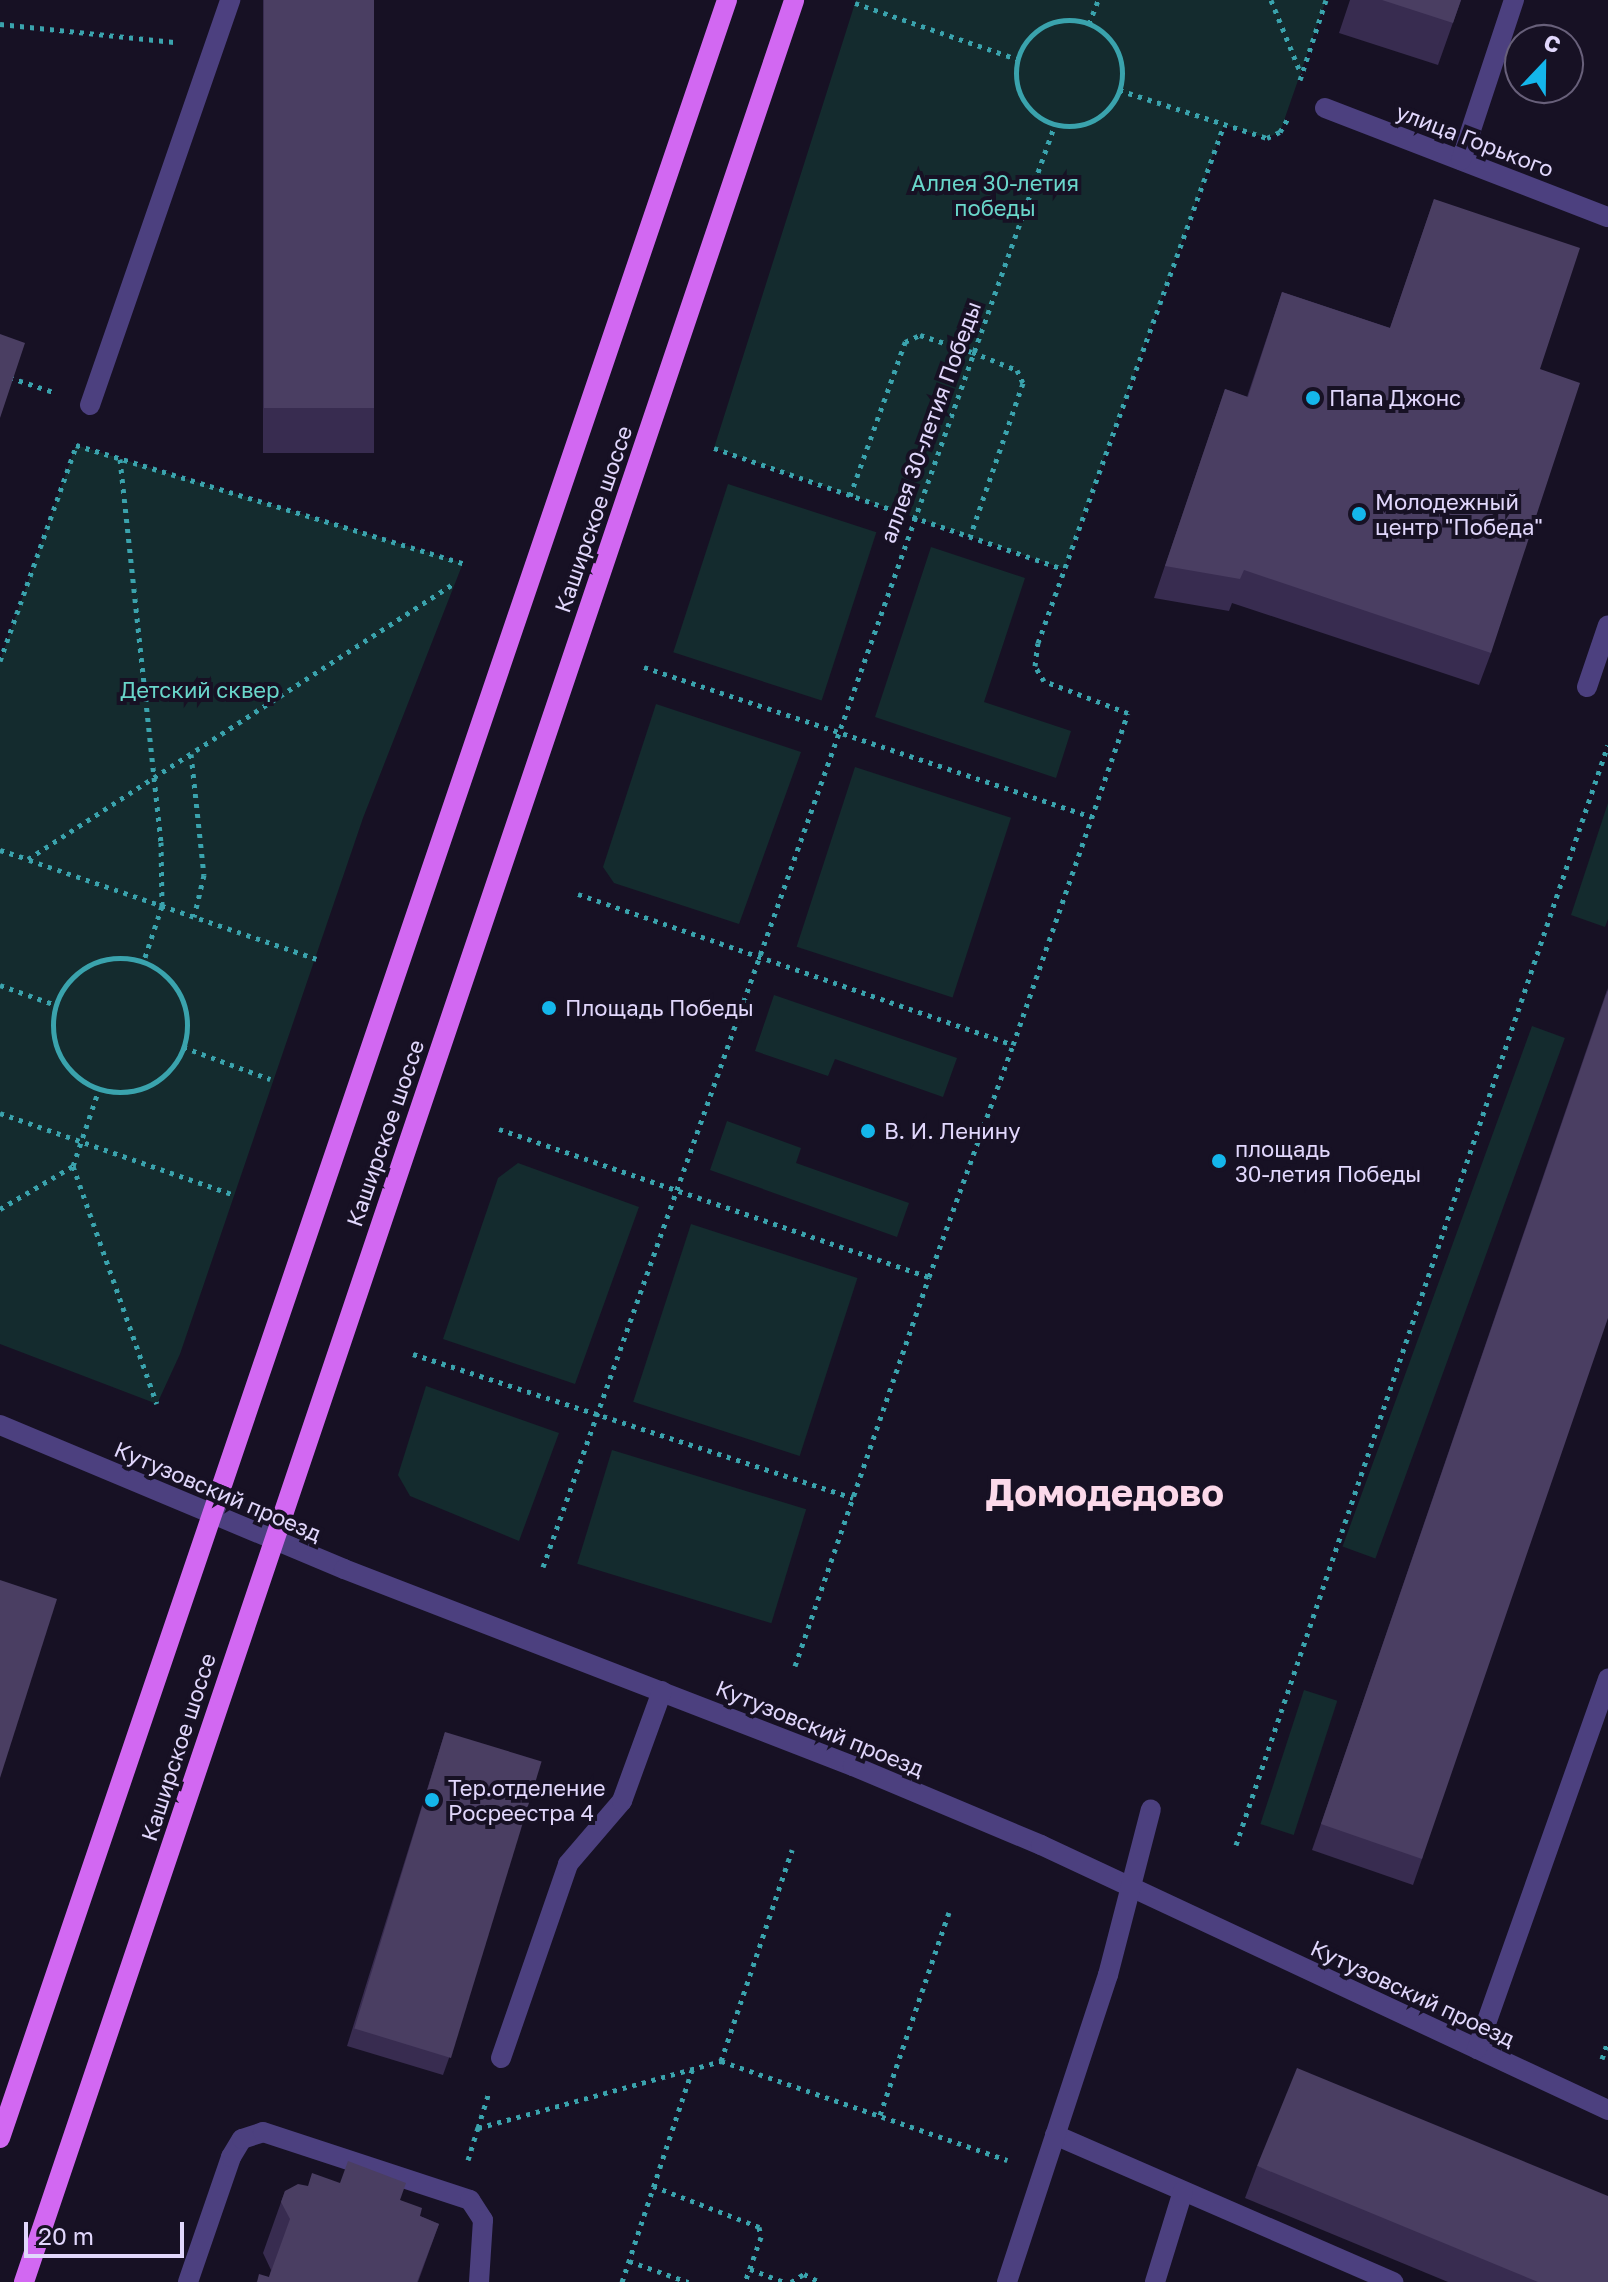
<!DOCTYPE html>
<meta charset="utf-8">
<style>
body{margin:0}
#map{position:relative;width:1608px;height:2282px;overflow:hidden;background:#171124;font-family:"Golos Text",sans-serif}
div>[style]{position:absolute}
.green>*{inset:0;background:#142b2e;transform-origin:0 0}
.path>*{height:5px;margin-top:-2.5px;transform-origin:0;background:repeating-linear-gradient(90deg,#3aa3ad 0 4px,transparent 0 10px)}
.path>.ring{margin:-2.5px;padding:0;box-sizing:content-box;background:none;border:5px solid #3aa3ad;border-radius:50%}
.minor>*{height:20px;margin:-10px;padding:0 10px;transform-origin:10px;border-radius:10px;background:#4c407f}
.major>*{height:20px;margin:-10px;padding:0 10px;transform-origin:10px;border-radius:10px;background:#d268f2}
.wall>*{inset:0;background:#382c50;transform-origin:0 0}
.building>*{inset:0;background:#4a3e62;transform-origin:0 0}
.dots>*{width:22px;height:22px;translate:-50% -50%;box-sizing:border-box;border:4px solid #171124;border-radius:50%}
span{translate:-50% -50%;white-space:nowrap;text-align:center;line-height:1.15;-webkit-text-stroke:8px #171124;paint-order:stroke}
.street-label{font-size:22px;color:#e1d7fc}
.park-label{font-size:22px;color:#69d6ca}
.poi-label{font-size:22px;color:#e1d7fc}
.left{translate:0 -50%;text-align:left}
.town-label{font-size:38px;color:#fcd9ea;font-weight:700}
.north{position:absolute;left:1504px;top:24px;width:80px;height:80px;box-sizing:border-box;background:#171124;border:2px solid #68607a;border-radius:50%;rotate:22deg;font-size:22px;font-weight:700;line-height:32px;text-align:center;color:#e1d7fc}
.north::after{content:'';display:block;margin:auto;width:28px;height:36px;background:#14b6eb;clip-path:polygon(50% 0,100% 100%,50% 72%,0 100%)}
.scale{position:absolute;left:24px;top:2222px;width:160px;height:36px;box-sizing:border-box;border:4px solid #e1d7fc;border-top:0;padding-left:10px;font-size:24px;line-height:28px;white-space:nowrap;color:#e1d7fc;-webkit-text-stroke:6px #171124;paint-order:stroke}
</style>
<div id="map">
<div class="green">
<div style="clip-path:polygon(856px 0,1326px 0,1280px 132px,1267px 138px,1224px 125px,1064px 569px,714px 448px)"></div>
<div style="clip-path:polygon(76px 445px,463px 563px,363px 818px,180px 1354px,157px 1404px,0 1344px,0 661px)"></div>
<div style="left:728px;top:484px;width:156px;height:177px;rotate:18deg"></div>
<div style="clip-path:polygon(931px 547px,1025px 578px,984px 702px,1071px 731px,1056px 778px,875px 717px)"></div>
<div style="clip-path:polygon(656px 704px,801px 752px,739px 924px,614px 883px,603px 867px)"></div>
<div style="left:855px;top:767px;width:164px;height:189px;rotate:18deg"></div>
<div style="clip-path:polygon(1608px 803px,1608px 919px,1605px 927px,1571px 915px)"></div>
<div style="clip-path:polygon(774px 995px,957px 1058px,943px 1097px,835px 1059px,828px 1076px,755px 1051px)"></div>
<div style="left:1532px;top:1026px;width:35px;height:554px;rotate:20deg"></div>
<div style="clip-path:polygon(727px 1121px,801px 1148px,796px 1163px,909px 1203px,897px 1237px,710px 1170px)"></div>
<div style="clip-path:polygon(518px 1163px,639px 1207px,575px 1384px,443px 1339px,498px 1178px)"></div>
<div style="left:691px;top:1224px;width:175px;height:187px;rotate:18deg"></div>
<div style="clip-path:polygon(426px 1386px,559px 1433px,519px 1541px,410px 1496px,398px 1475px)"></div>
<div style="left:612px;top:1450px;width:203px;height:119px;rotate:17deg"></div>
<div style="left:1304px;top:1690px;width:35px;height:141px;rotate:18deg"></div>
</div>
<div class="path">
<div style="left:1271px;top:0;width:80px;rotate:67.9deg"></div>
<div style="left:855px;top:3px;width:171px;rotate:19.1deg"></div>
<div class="ring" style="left:1016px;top:20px;width:101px;height:101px"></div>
<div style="left:0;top:24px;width:175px;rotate:5.9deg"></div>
<div style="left:1089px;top:24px;width:26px;rotate:-69deg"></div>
<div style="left:1300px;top:80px;width:84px;rotate:-72deg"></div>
<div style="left:1119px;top:90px;width:156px;rotate:18deg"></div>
<div style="left:1267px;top:138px;width:14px;rotate:-25deg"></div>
<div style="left:1280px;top:132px;width:16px;rotate:-60deg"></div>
<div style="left:0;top:374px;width:59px;rotate:18.7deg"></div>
<div style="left:76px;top:445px;width:405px;rotate:17deg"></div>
<div style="left:714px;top:448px;width:370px;rotate:19.1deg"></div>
<div style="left:120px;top:459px;width:385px;rotate:83.9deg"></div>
<div style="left:161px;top:842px;width:64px;rotate:89.1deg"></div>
<div style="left:162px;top:906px;width:60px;rotate:108.4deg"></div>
<div style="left:850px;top:496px;width:164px;rotate:-70.3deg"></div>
<div style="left:905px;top:342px;width:17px;rotate:-25deg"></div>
<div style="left:920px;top:335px;width:55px;rotate:18.1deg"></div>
<div style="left:972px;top:352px;width:48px;rotate:21.8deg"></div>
<div style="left:1017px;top:370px;width:14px;rotate:65deg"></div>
<div style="left:1023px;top:383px;width:163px;rotate:109deg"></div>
<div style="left:0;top:661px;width:230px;rotate:-70.5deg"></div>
<div style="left:644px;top:667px;width:472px;rotate:18.5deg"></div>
<div style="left:191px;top:754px;width:122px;rotate:83.9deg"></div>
<div style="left:204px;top:875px;width:43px;rotate:103.4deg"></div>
<div style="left:0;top:850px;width:29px;rotate:18deg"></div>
<div style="left:28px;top:859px;width:506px;rotate:-32.91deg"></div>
<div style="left:29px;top:860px;width:304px;rotate:19deg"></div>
<div style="left:578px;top:894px;width:460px;rotate:19.1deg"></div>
<div style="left:1013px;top:1045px;width:351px;rotate:-70.9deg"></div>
<div style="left:1128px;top:713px;width:90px;rotate:-159.1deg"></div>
<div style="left:1044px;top:681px;width:17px;rotate:-121deg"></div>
<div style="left:1035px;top:666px;width:23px;rotate:-83deg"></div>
<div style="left:1038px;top:643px;width:550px;rotate:-70.25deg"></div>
<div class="ring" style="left:53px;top:958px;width:129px;height:129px"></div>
<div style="left:0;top:985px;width:59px;rotate:19.7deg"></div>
<div style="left:183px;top:1047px;width:93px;rotate:20.2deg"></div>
<div style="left:0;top:1113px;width:245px;rotate:19.3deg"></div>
<div style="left:499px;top:1129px;width:455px;rotate:19deg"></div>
<div style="left:929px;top:1277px;width:247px;rotate:-70.1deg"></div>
<div style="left:73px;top:1166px;width:252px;rotate:70.6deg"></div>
<div style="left:0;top:1209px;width:85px;rotate:-30.5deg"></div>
<div style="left:73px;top:1166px;width:81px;rotate:-71.3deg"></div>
<div style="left:413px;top:1354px;width:463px;rotate:18.1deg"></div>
<div style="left:543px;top:1567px;width:1531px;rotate:-70.46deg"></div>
<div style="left:795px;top:1666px;width:411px;rotate:-71deg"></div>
<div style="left:1236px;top:1845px;width:1161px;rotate:-71.32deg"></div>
<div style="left:1602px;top:2059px;width:19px;rotate:-72deg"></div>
<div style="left:721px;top:2061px;width:303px;rotate:19.1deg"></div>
<div style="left:880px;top:2115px;width:214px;rotate:-71.2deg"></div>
<div style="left:478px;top:2128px;width:37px;rotate:-73deg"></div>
<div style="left:468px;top:2160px;width:34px;rotate:-73deg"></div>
<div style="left:478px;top:2128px;width:252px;rotate:-15.4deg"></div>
<div style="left:721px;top:2061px;width:223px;rotate:-71.4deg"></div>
<div style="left:653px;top:2186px;width:114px;rotate:21.1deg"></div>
<div style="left:759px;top:2227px;width:10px;rotate:79deg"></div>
<div style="left:761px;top:2237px;width:48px;rotate:109.6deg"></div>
<div style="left:629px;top:2261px;width:63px;rotate:19.6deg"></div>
<div style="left:750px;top:2269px;width:36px;rotate:21deg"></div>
<div style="left:622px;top:2282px;width:223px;rotate:-71.7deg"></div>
<div style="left:791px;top:2282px;width:15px;rotate:-32deg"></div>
<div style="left:804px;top:2274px;width:18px;rotate:27deg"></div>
</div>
<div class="minor">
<div style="left:1325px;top:108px;width:303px;rotate:21.1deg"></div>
<div style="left:1461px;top:160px;width:169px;rotate:-71.7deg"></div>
<div style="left:90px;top:405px;width:429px;rotate:-70.9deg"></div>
<div style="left:1587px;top:687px;width:65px;rotate:-71.3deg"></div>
<div style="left:0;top:1425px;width:373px;rotate:22.7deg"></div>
<div style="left:344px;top:1569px;width:546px;rotate:21.16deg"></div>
<div style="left:853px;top:1766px;width:204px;rotate:22.8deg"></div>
<div style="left:1041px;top:1845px;width:626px;rotate:25.05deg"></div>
<div style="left:1477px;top:2049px;width:393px;rotate:-70.5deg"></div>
<div style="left:501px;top:2058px;width:205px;rotate:-70.9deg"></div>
<div style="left:568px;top:1864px;width:83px;rotate:-49.4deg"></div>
<div style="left:622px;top:1801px;width:117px;rotate:-70deg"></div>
<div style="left:1055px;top:2135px;width:369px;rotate:23.5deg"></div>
<div style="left:188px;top:2282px;width:132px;rotate:-71deg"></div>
<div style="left:231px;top:2157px;width:21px;rotate:-59deg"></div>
<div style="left:242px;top:2139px;width:22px;rotate:-18deg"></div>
<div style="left:263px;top:2132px;width:218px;rotate:18.2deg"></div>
<div style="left:470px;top:2200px;width:24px;rotate:57deg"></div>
<div style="left:483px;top:2220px;width:62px;rotate:93.7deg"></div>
<div style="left:1007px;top:2282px;width:323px;rotate:-71.8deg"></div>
<div style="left:1108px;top:1975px;width:171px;rotate:-75.5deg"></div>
<div style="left:1155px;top:2282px;width:95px;rotate:-72.9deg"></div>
</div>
<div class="major">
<div style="left:0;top:2138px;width:2258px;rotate:-71.22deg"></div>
<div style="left:24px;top:2282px;width:2408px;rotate:-71.35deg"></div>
</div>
<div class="wall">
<div style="left:263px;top:0;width:111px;height:453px"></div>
<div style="clip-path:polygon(1350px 0,1461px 0,1438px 65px,1339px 33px)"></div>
<div style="clip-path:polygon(1434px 199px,1540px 369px,1491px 653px,1479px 685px,1232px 603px,1229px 611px,1154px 598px,1225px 389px,1247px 397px,1282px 292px,1390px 328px)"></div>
<div style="clip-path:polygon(1608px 987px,1422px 1859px,1413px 1885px,1312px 1850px)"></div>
<div style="clip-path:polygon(445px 1732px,449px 2058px,443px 2075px,347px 2046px)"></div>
<div style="clip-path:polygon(1257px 2166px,1608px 2282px,1448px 2282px,1245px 2198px)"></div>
<div style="clip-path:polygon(340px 2183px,400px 2200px,420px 2216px,439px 2224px,418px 2282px,256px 2282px,269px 2277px,271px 2270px,263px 2253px,285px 2191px,308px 2186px)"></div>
</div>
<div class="building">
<div style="left:264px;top:0;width:110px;height:408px"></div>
<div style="clip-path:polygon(1382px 0,1461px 0,1453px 23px)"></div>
<div style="clip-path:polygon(1434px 199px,1580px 248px,1540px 369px,1580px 383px,1491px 653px,1244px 570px,1240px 579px,1165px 566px,1225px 389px,1248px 397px,1282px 292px,1390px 328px)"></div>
<div style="clip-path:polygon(0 334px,25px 343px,0 418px)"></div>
<div style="clip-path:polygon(1608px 989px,1608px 1318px,1422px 1859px,1321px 1824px)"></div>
<div style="clip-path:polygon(0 1580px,57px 1599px,0 1778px)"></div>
<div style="left:445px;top:1732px;width:101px;height:310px;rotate:17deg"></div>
<div style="clip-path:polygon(1297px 2068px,1608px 2196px,1608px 2282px,1538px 2282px,1257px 2166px)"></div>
<div style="clip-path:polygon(348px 2161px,406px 2183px,400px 2200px,422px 2208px,420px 2216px,439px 2224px,417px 2282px,257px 2282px,259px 2274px,269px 2277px,290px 2219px,281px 2202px,285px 2191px,298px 2184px,308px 2186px,312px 2173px,340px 2183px)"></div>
</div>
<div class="dots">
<div style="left:1313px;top:398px;background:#14b6eb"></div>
<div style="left:1359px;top:514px;background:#14b6eb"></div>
<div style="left:549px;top:1008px;background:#14b6eb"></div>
<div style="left:868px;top:1131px;background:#14b6eb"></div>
<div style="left:1219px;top:1161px;background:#14b6eb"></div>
<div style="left:432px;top:1800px;background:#14b6eb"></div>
</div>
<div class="street-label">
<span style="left:1475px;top:140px;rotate:21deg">улица Горького</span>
<span style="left:930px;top:422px;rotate:-70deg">аллея 30-летия Победы</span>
<span style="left:593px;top:519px;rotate:-71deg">Каширское шоссе</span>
<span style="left:385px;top:1133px;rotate:-71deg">Каширское шоссе</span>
<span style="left:218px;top:1491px;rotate:23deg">Кутузовский проезд</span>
<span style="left:820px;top:1728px;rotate:22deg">Кутузовский проезд</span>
<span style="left:178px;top:1747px;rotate:-72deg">Каширское шоссе</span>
<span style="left:1413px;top:1993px;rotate:25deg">Кутузовский проезд</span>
</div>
<div class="park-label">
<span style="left:995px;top:195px">Аллея 30-летия<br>победы</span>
<span style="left:200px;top:690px">Детский сквер</span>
</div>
<div class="poi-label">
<span class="left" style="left:1329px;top:398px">Папа Джонс</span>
<span class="left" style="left:1375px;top:514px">Молодежный<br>центр "Победа"</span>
<span class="left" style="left:565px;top:1008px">Площадь Победы</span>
<span class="left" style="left:884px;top:1131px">В. И. Ленину</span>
<span class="left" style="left:1235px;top:1161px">площадь<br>30-летия Победы</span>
<span class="left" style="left:448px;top:1800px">Тер.отделение<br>Росреестра 4</span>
</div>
<div class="town-label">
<span style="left:1105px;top:1492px">Домодедово</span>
</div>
<div class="north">С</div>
<div class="scale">20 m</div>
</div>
